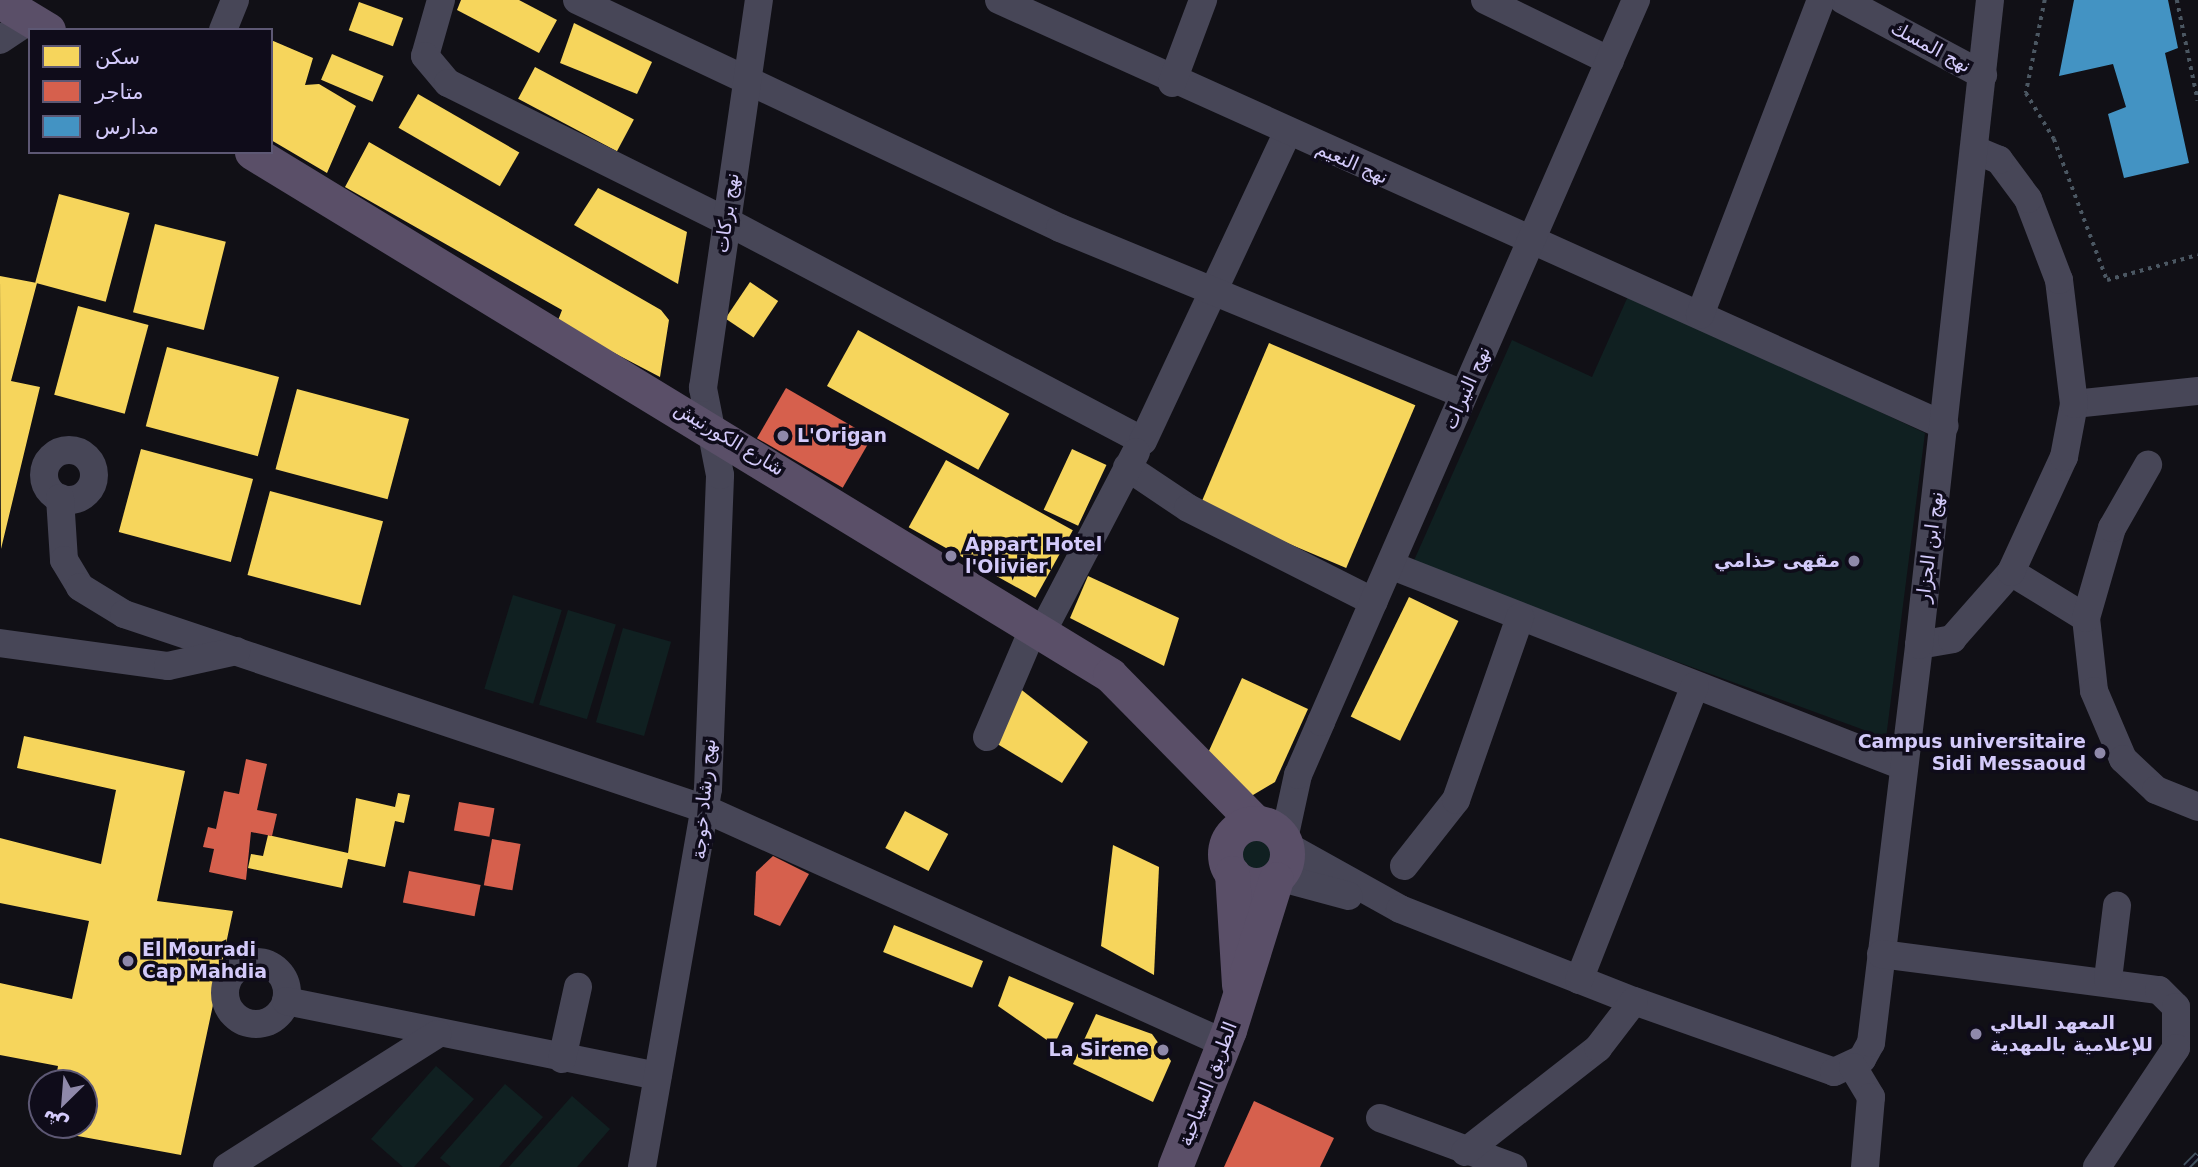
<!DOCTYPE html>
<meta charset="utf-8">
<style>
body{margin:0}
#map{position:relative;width:2198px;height:1167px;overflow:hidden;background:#111016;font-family:"DejaVu Sans","Noto Sans Arabic",sans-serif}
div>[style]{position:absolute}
.green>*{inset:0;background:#102021;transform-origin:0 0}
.round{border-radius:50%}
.homes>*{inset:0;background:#f6d55c;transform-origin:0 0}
.shops>*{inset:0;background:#d6604d;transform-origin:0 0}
.schools>*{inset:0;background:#4393c3}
.path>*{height:3.5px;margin-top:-1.75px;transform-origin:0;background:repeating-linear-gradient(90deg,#4b5762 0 3.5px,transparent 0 8.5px)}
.minor>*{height:28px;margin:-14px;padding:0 14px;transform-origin:14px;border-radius:14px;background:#474657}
.minor>.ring{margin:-14px;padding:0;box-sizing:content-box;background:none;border:28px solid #474657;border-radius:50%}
.major>*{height:35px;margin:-17.5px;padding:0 17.5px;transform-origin:17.5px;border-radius:17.5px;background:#5a4f68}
.major>.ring{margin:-17.5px;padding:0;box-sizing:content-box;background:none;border:35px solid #5a4f68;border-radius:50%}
.rail>*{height:8px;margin-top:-4px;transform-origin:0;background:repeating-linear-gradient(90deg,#0f0c1a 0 16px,#41515e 0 32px);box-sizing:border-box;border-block:2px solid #41515e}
.dots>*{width:19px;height:19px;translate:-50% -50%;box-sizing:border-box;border:4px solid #0f0c1a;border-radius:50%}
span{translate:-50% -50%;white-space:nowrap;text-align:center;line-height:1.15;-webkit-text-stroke:7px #0f0c1a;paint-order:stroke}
.street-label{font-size:19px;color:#d3cafa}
.poi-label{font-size:19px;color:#d3cafa;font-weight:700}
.left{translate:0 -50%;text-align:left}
.right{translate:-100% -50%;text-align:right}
.legend{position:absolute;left:28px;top:28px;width:245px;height:126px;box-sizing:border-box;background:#0f0c1a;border:2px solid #5d5874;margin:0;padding:9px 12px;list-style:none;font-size:21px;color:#d3cafa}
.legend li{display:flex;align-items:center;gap:14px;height:35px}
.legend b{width:35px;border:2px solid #5d5874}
.north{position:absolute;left:28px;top:1069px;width:70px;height:70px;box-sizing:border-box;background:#0f0c1a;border:2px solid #5d5874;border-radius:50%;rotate:205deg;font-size:19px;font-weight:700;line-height:28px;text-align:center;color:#d3cafa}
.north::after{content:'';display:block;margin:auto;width:24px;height:32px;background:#8f89aa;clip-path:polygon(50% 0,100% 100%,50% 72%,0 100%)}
</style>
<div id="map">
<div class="green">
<div style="clip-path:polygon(1629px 294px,1925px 433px,1886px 738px,1412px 565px,1512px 340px,1592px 377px)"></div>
<div style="left:513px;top:595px;width:51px;height:98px;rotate:17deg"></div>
<div style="left:568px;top:610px;width:50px;height:99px;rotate:17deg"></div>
<div style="left:623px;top:628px;width:50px;height:98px;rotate:16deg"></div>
<div class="round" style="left:1237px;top:835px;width:40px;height:40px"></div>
<div style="clip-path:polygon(436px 1066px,474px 1099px,414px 1167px,403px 1167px,371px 1139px)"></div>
<div style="clip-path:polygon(505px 1084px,543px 1117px,499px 1167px,451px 1167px,440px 1158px)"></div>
<div style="clip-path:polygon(572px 1096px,610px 1129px,577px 1167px,509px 1167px)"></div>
</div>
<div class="homes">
<div style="clip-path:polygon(461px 0,519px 0,557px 20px,539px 53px,457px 10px)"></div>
<div style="left:359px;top:2px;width:47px;height:30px;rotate:20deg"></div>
<div style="clip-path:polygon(574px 23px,652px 62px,637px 94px,560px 63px)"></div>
<div style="clip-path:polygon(271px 40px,313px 58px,305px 85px,319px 84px,356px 106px,327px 173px,271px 140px)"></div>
<div style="left:332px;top:54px;width:56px;height:28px;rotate:23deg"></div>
<div style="left:535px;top:67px;width:112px;height:36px;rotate:28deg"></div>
<div style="left:418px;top:94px;width:117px;height:39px;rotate:30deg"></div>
<div style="clip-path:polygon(369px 142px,661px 310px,669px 320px,660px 377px,557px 323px,562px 310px,345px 187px)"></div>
<div style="clip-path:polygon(598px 188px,687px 232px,678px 284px,574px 225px)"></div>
<div style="left:59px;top:194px;width:73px;height:92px;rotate:15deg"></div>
<div style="left:155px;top:224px;width:73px;height:91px;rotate:14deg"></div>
<div style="clip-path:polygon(0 276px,37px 283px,11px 381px,40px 387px,1px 549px)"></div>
<div style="left:750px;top:282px;width:34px;height:44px;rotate:34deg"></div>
<div style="left:78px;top:306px;width:73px;height:92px;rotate:15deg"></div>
<div style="left:858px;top:330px;width:173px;height:64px;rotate:29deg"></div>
<div style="left:1269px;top:343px;width:159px;height:177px;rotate:23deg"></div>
<div style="left:167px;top:347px;width:116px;height:82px;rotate:15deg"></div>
<div style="left:297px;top:389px;width:116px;height:83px;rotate:15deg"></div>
<div style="left:141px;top:449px;width:116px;height:86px;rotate:15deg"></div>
<div style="left:1072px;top:449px;width:38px;height:67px;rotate:25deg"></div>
<div style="left:946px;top:460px;width:145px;height:77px;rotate:29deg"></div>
<div style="left:270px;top:491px;width:117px;height:87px;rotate:15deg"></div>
<div style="clip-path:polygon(1088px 576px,1179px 618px,1164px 666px,1070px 618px)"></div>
<div style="left:1409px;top:597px;width:55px;height:133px;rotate:26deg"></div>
<div style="clip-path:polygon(1242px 678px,1308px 709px,1275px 782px,1253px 795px,1232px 793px,1208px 753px)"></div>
<div style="clip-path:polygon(1014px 684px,1088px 742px,1062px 783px,994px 742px)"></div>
<div style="clip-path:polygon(24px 736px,185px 771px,157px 901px,233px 911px,181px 1155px,45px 1130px,46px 1125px,84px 1125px,84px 1083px,55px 1083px,58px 1066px,0 1055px,0 983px,72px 999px,89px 921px,0 903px,0 838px,101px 864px,116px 790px,17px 768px)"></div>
<div style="clip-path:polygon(398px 793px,410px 795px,404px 823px,395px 821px,385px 867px,348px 859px,342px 888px,248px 868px,251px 854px,263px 856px,268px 835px,348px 853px,356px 798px,395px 807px)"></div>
<div style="left:905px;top:811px;width:49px;height:42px;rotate:28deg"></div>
<div style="clip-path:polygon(1113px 845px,1159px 867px,1154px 975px,1101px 946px)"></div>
<div style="left:894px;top:925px;width:96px;height:29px;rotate:22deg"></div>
<div style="clip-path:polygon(1009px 976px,1074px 1003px,1054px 1045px,998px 1006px)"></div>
<div style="clip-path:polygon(1096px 1014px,1152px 1034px,1171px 1061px,1153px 1102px,1073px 1064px)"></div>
</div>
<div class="shops">
<div style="left:786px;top:388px;width:99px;height:58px;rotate:30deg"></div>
<div style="clip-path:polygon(246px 759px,267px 764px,257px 810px,277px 814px,272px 836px,251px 832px,246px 880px,209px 872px,214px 849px,203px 847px,208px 827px,216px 829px,224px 791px,239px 794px)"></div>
<div style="left:459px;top:802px;width:36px;height:29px;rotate:10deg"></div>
<div style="left:492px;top:839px;width:29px;height:47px;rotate:10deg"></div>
<div style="clip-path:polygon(773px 856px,809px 874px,780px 926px,754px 915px,756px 872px)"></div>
<div style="left:409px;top:871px;width:73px;height:32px;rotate:11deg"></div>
<div style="clip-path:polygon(1254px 1101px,1334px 1138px,1320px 1167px,1224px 1167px)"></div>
</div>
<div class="schools">
<div style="clip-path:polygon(2074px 0,2168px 0,2178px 48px,2165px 53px,2189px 163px,2124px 178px,2108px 114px,2126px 107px,2113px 64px,2059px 76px)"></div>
</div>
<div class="path">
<div style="left:2045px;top:0;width:95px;rotate:101.5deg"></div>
<div style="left:2026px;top:93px;width:54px;rotate:58.7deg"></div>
<div style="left:2054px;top:139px;width:151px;rotate:69.4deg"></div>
<div style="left:2107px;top:280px;width:94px;rotate:-15.4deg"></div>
<div style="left:2177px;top:0;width:103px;rotate:78.3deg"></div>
</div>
<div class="minor">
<div style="left:441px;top:0;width:58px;rotate:105.9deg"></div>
<div style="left:425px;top:56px;width:35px;rotate:50deg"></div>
<div style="left:448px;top:83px;width:310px;rotate:26.4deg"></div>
<div style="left:726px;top:221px;width:471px;rotate:27.8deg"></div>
<div style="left:1143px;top:441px;width:339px;rotate:-64.9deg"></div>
<div style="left:577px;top:0;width:534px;rotate:25.27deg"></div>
<div style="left:1060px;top:228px;width:436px;rotate:22.4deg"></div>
<div style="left:999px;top:0;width:1037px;rotate:24.24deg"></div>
<div style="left:1485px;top:0;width:139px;rotate:26deg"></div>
<div style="left:1843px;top:0;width:159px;rotate:28.2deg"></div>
<div style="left:223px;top:30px;width:32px;rotate:-68deg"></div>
<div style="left:0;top:40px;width:37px;rotate:-34deg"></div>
<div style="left:1172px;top:83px;width:89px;rotate:-69.5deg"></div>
<div style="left:1700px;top:315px;width:337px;rotate:-69deg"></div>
<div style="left:2074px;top:404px;width:125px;rotate:-6deg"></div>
<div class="ring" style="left:44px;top:450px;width:22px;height:22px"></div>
<div style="left:1127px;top:467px;width:73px;rotate:33.9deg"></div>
<div style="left:1188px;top:508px;width:208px;rotate:26.8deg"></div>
<div style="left:60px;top:498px;width:62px;rotate:86.3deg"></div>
<div style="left:64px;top:560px;width:31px;rotate:59deg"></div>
<div style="left:80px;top:587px;width:52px;rotate:31.5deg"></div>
<div style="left:124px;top:614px;width:613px;rotate:18.55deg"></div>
<div style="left:705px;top:809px;width:569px;rotate:24.27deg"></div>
<div style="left:1390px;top:565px;width:551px;rotate:21.4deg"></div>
<div style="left:2011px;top:572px;width:88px;rotate:31.5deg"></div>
<div style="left:2086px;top:618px;width:73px;rotate:83.7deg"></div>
<div style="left:2094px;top:691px;width:74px;rotate:66.9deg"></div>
<div style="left:2123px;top:759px;width:45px;rotate:43.2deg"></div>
<div style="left:2156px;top:790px;width:45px;rotate:22deg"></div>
<div style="left:2086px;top:618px;width:94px;rotate:-73.9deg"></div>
<div style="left:2112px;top:528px;width:73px;rotate:-60.3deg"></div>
<div style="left:1042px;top:632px;width:203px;rotate:-62.4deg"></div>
<div style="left:0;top:643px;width:170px;rotate:7.8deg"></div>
<div style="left:168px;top:666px;width:70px;rotate:-12.4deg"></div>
<div style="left:1919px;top:645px;width:34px;rotate:-10deg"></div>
<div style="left:1952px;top:639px;width:89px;rotate:-48.6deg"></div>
<div style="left:2011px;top:572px;width:127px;rotate:-65.3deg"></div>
<div style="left:2064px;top:457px;width:54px;rotate:-79.3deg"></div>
<div style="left:2074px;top:404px;width:125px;rotate:-96.9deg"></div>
<div style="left:2059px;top:280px;width:87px;rotate:-110.9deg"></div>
<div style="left:2028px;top:199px;width:49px;rotate:-126.6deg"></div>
<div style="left:1999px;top:160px;width:26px;rotate:-157deg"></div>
<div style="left:987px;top:737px;width:120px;rotate:-66.9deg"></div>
<div style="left:1284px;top:839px;width:66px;rotate:-77.7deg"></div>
<div style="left:1298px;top:775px;width:58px;rotate:-66.5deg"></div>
<div style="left:1321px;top:722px;width:788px;rotate:-66.43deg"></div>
<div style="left:1287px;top:846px;width:129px;rotate:29.1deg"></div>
<div style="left:1400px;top:909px;width:251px;rotate:21.5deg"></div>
<div style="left:1634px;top:1001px;width:212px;rotate:19.5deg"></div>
<div style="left:1834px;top:1072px;width:31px;rotate:-25deg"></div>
<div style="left:1862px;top:1059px;width:18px;rotate:-61deg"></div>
<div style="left:1871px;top:1043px;width:401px;rotate:-83.1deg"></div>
<div style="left:1919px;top:645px;width:649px;rotate:-83.72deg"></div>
<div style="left:1404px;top:866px;width:84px;rotate:-51.8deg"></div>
<div style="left:1456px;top:800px;width:194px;rotate:-70.7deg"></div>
<div style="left:1278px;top:877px;width:73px;rotate:15deg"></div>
<div style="left:1881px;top:954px;width:280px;rotate:7.4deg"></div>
<div style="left:2159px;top:990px;width:24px;rotate:45deg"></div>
<div style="left:2176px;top:1007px;width:41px;rotate:90deg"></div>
<div style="left:2176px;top:1048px;width:143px;rotate:123.6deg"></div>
<div class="ring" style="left:225px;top:962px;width:34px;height:34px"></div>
<div style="left:2108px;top:979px;width:74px;rotate:-83deg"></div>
<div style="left:1579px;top:980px;width:316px;rotate:-68.5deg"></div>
<div style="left:286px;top:1001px;width:379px;rotate:11.4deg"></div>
<div style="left:562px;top:1059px;width:74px;rotate:-77.5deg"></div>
<div style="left:1853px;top:1067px;width:35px;rotate:59deg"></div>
<div style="left:1871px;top:1097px;width:70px;rotate:94.9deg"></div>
<div style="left:1380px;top:1118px;width:142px;rotate:20.2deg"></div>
<div style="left:1465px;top:1152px;width:169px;rotate:-38deg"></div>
<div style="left:1598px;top:1048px;width:59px;rotate:-52.5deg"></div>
<div style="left:227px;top:1167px;width:249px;rotate:-32.3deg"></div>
<div style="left:642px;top:1167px;width:384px;rotate:-80.1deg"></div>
<div style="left:708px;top:789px;width:314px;rotate:-87.8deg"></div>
<div style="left:720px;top:475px;width:89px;rotate:-101.1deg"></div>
<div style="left:703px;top:388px;width:392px;rotate:-81.8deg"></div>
</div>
<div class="major">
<div style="left:0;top:1px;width:56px;rotate:31.1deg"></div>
<div style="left:252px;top:152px;width:1005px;rotate:31.36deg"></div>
<div style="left:1110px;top:675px;width:208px;rotate:45.4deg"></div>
<div class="ring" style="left:1225px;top:823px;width:27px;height:27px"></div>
<div style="left:1232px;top:873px;width:112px;rotate:86.4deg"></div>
<div style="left:1175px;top:1167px;width:147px;rotate:-68.5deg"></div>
<div style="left:1229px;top:1030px;width:158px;rotate:-72.7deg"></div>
</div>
<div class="rail">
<div style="left:2186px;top:1167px;width:17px;rotate:-45deg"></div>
</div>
<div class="dots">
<div style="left:783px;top:436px;background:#8f89aa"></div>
<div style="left:951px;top:556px;background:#8f89aa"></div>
<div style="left:1854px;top:561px;background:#8f89aa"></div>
<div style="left:2100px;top:753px;background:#8f89aa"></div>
<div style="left:128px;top:961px;background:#8f89aa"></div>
<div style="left:1976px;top:1034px;background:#8f89aa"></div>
<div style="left:1163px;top:1050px;background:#8f89aa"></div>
</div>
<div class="street-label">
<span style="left:1931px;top:47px;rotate:28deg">نهج المسك</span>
<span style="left:1352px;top:163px;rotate:24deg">نهج النعيم</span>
<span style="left:727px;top:213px;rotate:-82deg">نهج بركات</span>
<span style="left:1467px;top:388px;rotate:-66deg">نهج النيرات</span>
<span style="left:729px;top:439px;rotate:31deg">شارع الكورنيش</span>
<span style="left:1930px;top:547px;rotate:-83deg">نهج ابن الجزار</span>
<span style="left:704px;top:799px;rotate:-85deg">نهج رشاد خوجة</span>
<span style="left:1208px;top:1084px;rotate:-69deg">الطريق السياحية</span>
</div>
<div class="poi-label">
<span class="left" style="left:797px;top:436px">L'Origan</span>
<span class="left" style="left:965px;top:556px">Appart Hotel<br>l'Olivier</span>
<span class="right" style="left:1840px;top:561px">مقهى حذامي</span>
<span class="right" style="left:2086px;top:753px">Campus universitaire<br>Sidi Messaoud</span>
<span class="left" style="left:142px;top:961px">El Mouradi<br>Cap Mahdia</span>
<span class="left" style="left:1990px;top:1034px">المعهد العالي<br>للإعلامية بالمهدية</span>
<span class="right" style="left:1149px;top:1050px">La Sirene</span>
</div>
<ul class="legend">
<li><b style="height:19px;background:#f6d55c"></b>سكن</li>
<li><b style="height:19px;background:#d6604d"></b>متاجر</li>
<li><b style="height:19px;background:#4393c3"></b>مدارس</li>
</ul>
<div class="north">ش</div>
</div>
